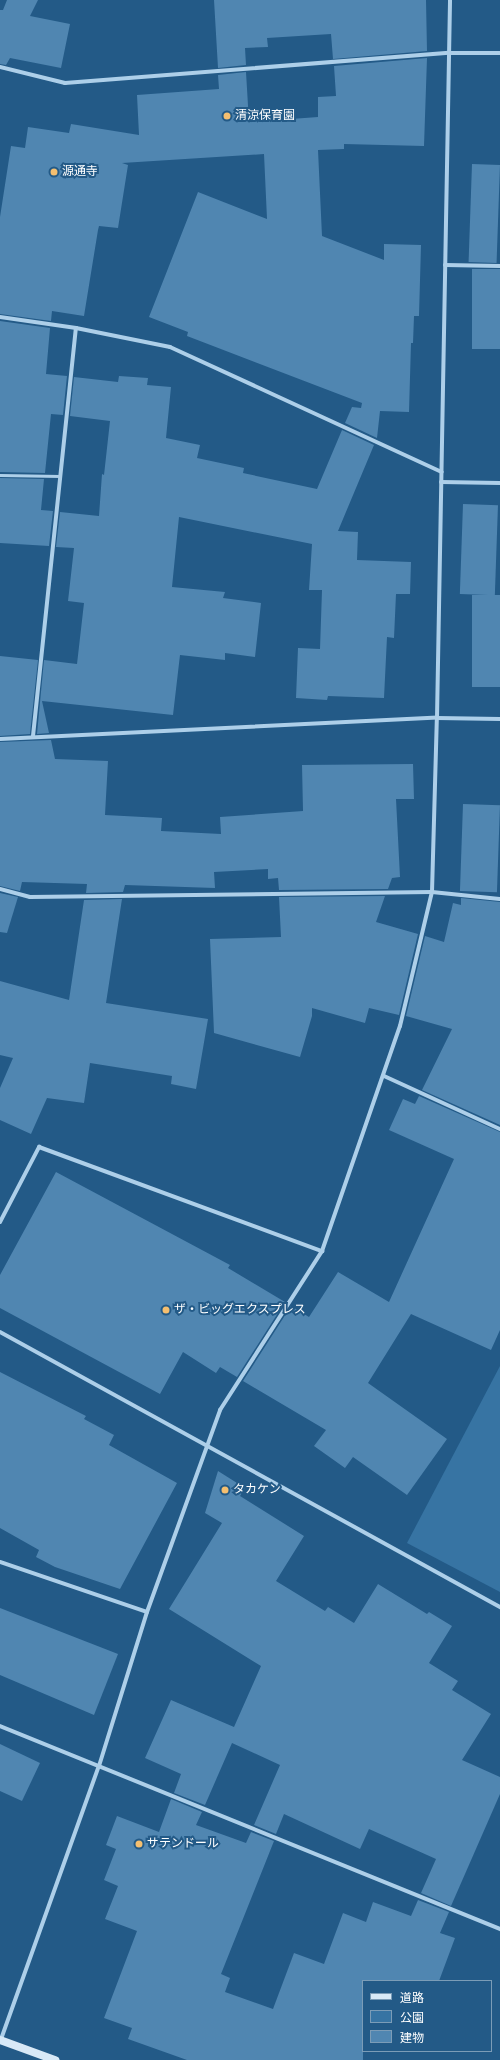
<!DOCTYPE html>
<meta charset="utf-8">
<style>
body{margin:0}
#map{position:relative;width:500px;height:2060px;overflow:hidden;background:#235a87;font-family:"Varela Round","Noto Sans JP",sans-serif}
div>[style]{position:absolute}
.green>*{inset:0;background:#3774a3}
.building>*{inset:0;background:#5086b1;transform-origin:0 0}
.lane>*{height:3px;margin:-1.5px;padding:0 1.5px;transform-origin:1.5px;border-radius:1.5px;background:#adcfe9}
.street>*{height:4px;margin:-2px;padding:0 2px;transform-origin:2px;border-radius:2px;background:#adcfe9}
.secondary>*{height:8px;margin:-4px;padding:0 4px;transform-origin:4px;border-radius:4px;background:#d8e9f7}
.dots>*{width:11px;height:11px;translate:-50% -50%;box-sizing:border-box;border:2px solid #235a87;border-radius:50%}
span{translate:-50% -50%;white-space:nowrap;text-align:center;line-height:1.15;-webkit-text-stroke:4px #235a87;paint-order:stroke}
.poi-label{font-size:12px;color:#fff}
.left{translate:0 -50%;text-align:left}
.legend{position:absolute;left:362px;top:1980px;width:130px;height:72px;box-sizing:border-box;background:#235a87;border:1px solid #7b9cb7;margin:0;padding:5px 7px;list-style:none;font-size:12px;color:#fff}
.legend li{display:flex;align-items:center;gap:8px;height:20px}
.legend b{width:20px;border:1px solid #7b9cb7}
</style>
<div id="map">
<div class="green">
<div style="clip-path:polygon(500px 1366px,500px 1592px,407px 1543px)"></div>
</div>
<div class="building">
<div style="clip-path:polygon(7px 0,38px 0,30px 16px,70px 24px,61px 68px,10px 58px,6px 65px,0 64px,0 10px,3px 10px)"></div>
<div style="clip-path:polygon(214px 0,426px 0,427px 51px,333px 59px,331px 34px,267px 38px,268px 47px,245px 48px,246px 65px,218px 68px)"></div>
<div style="clip-path:polygon(427px 58px,424px 146px,344px 144px,344px 149px,318px 150px,322px 236px,384px 260px,384px 244px,421px 245px,419px 316px,414px 316px,413px 343px,411px 343px,409px 412px,380px 411px,377px 438px,345px 423px,352px 407px,361px 408px,362px 403px,187px 336px,188px 332px,149px 317px,198px 192px,267px 219px,264px 154px,122px 163px,128px 165px,118px 228px,99px 226px,98px 230px,84px 316px,52px 311px,51px 321px,0 314px,0 217px,11px 146px,25px 148px,28px 127px,69px 133px,71px 124px,139px 135px,137px 95px,219px 89px,218px 75px,246px 72px,249px 122px,318px 117px,318px 97px,336px 96px,334px 66px)"></div>
<div style="left:472px;top:164px;width:28px;height:98px;rotate:2deg"></div>
<div style="left:472px;top:269px;width:28px;height:80px"></div>
<div style="clip-path:polygon(0 321px,50px 328px,46px 374px,67px 376px,63px 415px,51px 414px,45px 473px,0 472px)"></div>
<div style="clip-path:polygon(119px 376px,148px 378px,147px 385px,171px 387px,166px 438px,200px 445px,197px 458px,244px 468px,243px 473px,317px 489px,342px 430px,374px 445px,338px 531px,358px 532px,357px 560px,411px 562px,410px 594px,396px 594px,394px 638px,387px 637px,384px 698px,328px 696px,327px 700px,296px 698px,298px 648px,320px 649px,322px 590px,309px 590px,312px 544px,179px 517px,172px 587px,225px 592px,223px 598px,261px 603px,255px 657px,225px 653px,225px 660px,180px 655px,173px 715px,42px 701px,49px 733px,37px 734px,44px 660px,77px 664px,84px 603px,68px 601px,74px 548px,56px 547px,60px 512px,99px 516px,102px 474px,104px 475px,110px 421px,70px 416px,74px 377px,118px 382px)"></div>
<div style="clip-path:polygon(0 478px,44px 479px,41px 510px,53px 511px,49px 546px,0 543px)"></div>
<div style="left:463px;top:504px;width:35px;height:90px;rotate:2deg"></div>
<div style="left:472px;top:595px;width:28px;height:92px"></div>
<div style="clip-path:polygon(0 656px,38px 660px,30px 734px,0 736px)"></div>
<div style="clip-path:polygon(51px 740px,55px 759px,108px 761px,105px 815px,162px 818px,161px 831px,221px 834px,220px 817px,303px 811px,302px 765px,413px 764px,414px 799px,396px 799px,400px 877px,392px 878px,388px 889px,279px 890px,278px 878px,268px 879px,268px 869px,214px 872px,215px 888px,125px 885px,123px 892px,86px 893px,87px 884px,22px 882px,20px 891px,0 886px,0 742px)"></div>
<div style="left:463px;top:804px;width:37px;height:87px;rotate:2deg"></div>
<div style="clip-path:polygon(0 893px,18px 897px,7px 933px,0 932px)"></div>
<div style="clip-path:polygon(385px 896px,376px 922px,418px 934px,399px 1015px,369px 1008px,365px 1023px,312px 1008px,312px 1016px,300px 1057px,214px 1033px,210px 939px,281px 937px,279px 897px)"></div>
<div style="clip-path:polygon(461px 898px,500px 902px,500px 1125px,422px 1090px,452px 1029px,406px 1016px,425px 936px,444px 942px,453px 903px,461px 905px)"></div>
<div style="clip-path:polygon(122px 899px,106px 1003px,208px 1019px,196px 1089px,171px 1084px,172px 1076px,90px 1063px,84px 1103px,47px 1098px,31px 1134px,0 1120px,0 1088px,13px 1058px,0 1055px,0 981px,69px 1000px,84px 900px)"></div>
<div style="clip-path:polygon(419px 1096px,500px 1132px,500px 1330px,491px 1350px,411px 1314px,368px 1383px,447px 1439px,407px 1495px,353px 1457px,345px 1468px,314px 1446px,326px 1430px,243px 1381px,291px 1306px,309px 1317px,338px 1272px,389px 1302px,454px 1159px,389px 1130px,403px 1099px,415px 1104px)"></div>
<div style="clip-path:polygon(56px 1172px,230px 1265px,228px 1268px,285px 1302px,237px 1377px,220px 1367px,216px 1373px,183px 1352px,160px 1394px,0 1308px,0 1275px)"></div>
<div style="clip-path:polygon(0 1372px,86px 1416px,84px 1419px,114px 1435px,109px 1445px,177px 1483px,120px 1589px,55px 1567px,36px 1557px,39px 1550px,0 1528px)"></div>
<div style="clip-path:polygon(218px 1471px,245px 1488px,240px 1496px,304px 1536px,276px 1581px,325px 1611px,328px 1607px,354px 1623px,378px 1584px,427px 1614px,429px 1612px,452px 1626px,429px 1663px,458px 1681px,452px 1690px,491px 1714px,462px 1760px,500px 1777px,500px 1794px,451px 1906px,421px 1893px,436px 1859px,369px 1829px,360px 1849px,284px 1814px,276px 1834px,254px 1825px,280px 1765px,232px 1743px,205px 1805px,174px 1793px,181px 1774px,145px 1758px,171px 1700px,234px 1727px,261px 1666px,169px 1609px,222px 1523px,205px 1513px)"></div>
<div style="clip-path:polygon(0 1608px,118px 1654px,94px 1715px,0 1675px)"></div>
<div style="clip-path:polygon(0 1744px,40px 1763px,22px 1801px,0 1791px)"></div>
<div style="clip-path:polygon(171px 1799px,202px 1812px,196px 1825px,246px 1843px,251px 1832px,274px 1841px,221px 1974px,230px 1978px,225px 1992px,273px 2009px,294px 1953px,324px 1964px,343px 1913px,366px 1922px,373px 1902px,411px 1916px,418px 1900px,449px 1912px,440px 1933px,455px 1938px,439px 1981px,363px 1981px,363px 2060px,187px 2060px,128px 2039px,132px 2028px,104px 2018px,137px 1931px,105px 1919px,118px 1886px,104px 1880px,116px 1849px,106px 1845px,117px 1816px,159px 1832px)"></div>
</div>
<div class="lane">
<div style="left:0;top:475px;width:60px;rotate:1deg"></div>
</div>
<div class="street">
<div style="left:0;top:67px;width:67px;rotate:13.8deg"></div>
<div style="left:65px;top:83px;width:385px;rotate:-4.5deg"></div>
<div style="left:449px;top:53px;width:51px"></div>
<div style="left:445px;top:265px;width:55px;rotate:1deg"></div>
<div style="left:0;top:317px;width:77px;rotate:8.2deg"></div>
<div style="left:76px;top:328px;width:96px;rotate:11.4deg"></div>
<div style="left:170px;top:347px;width:299px;rotate:24.7deg"></div>
<div style="left:441px;top:482px;width:59px;rotate:1deg"></div>
<div style="left:33px;top:736px;width:410px;rotate:-84deg"></div>
<div style="left:0;top:739px;width:438px;rotate:-2.8deg"></div>
<div style="left:437px;top:718px;width:63px;rotate:0.9deg"></div>
<div style="left:0;top:889px;width:31px;rotate:15deg"></div>
<div style="left:30px;top:897px;width:402px;rotate:-0.7deg"></div>
<div style="left:432px;top:892px;width:68px;rotate:5.9deg"></div>
<div style="left:384px;top:1076px;width:128px;rotate:24.6deg"></div>
<div style="left:0;top:1222px;width:85px;rotate:-62.5deg"></div>
<div style="left:39px;top:1147px;width:302px;rotate:20.2deg"></div>
<div style="left:0;top:1332px;width:571px;rotate:28.81deg"></div>
<div style="left:0;top:1562px;width:155px;rotate:18.8deg"></div>
<div style="left:0;top:1726px;width:540px;rotate:22.1deg"></div>
<div style="left:0;top:2042px;width:293px;rotate:-70.3deg"></div>
<div style="left:99px;top:1766px;width:161px;rotate:-72.7deg"></div>
<div style="left:147px;top:1612px;width:215px;rotate:-70.1deg"></div>
<div style="left:220px;top:1410px;width:189px;rotate:-57.3deg"></div>
<div style="left:322px;top:1251px;width:238px;rotate:-70.9deg"></div>
<div style="left:400px;top:1026px;width:138px;rotate:-76.6deg"></div>
<div style="left:432px;top:892px;width:174px;rotate:-88.4deg"></div>
<div style="left:437px;top:718px;width:718px;rotate:-88.96deg"></div>
</div>
<div class="secondary">
<div style="left:0;top:2040px;width:59px;rotate:20deg"></div>
</div>
<div class="dots">
<div style="left:227px;top:116px;background:#f4bf70"></div>
<div style="left:54px;top:172px;background:#f4bf70"></div>
<div style="left:166px;top:1310px;background:#f4bf70"></div>
<div style="left:225px;top:1490px;background:#f4bf70"></div>
<div style="left:139px;top:1844px;background:#f4bf70"></div>
</div>
<div class="poi-label">
<span class="left" style="left:235px;top:116px">清涼保育園</span>
<span class="left" style="left:62px;top:172px">源通寺</span>
<span class="left" style="left:174px;top:1310px">ザ・ビッグエクスプレス</span>
<span class="left" style="left:233px;top:1490px">タカケン</span>
<span class="left" style="left:147px;top:1844px">サテンドール</span>
</div>
<ul class="legend">
<li><b style="height:5px;background:#d8e9f7"></b>道路</li>
<li><b style="height:11px;background:#3774a3"></b>公園</li>
<li><b style="height:11px;background:#5086b1"></b>建物</li>
</ul>
</div>
